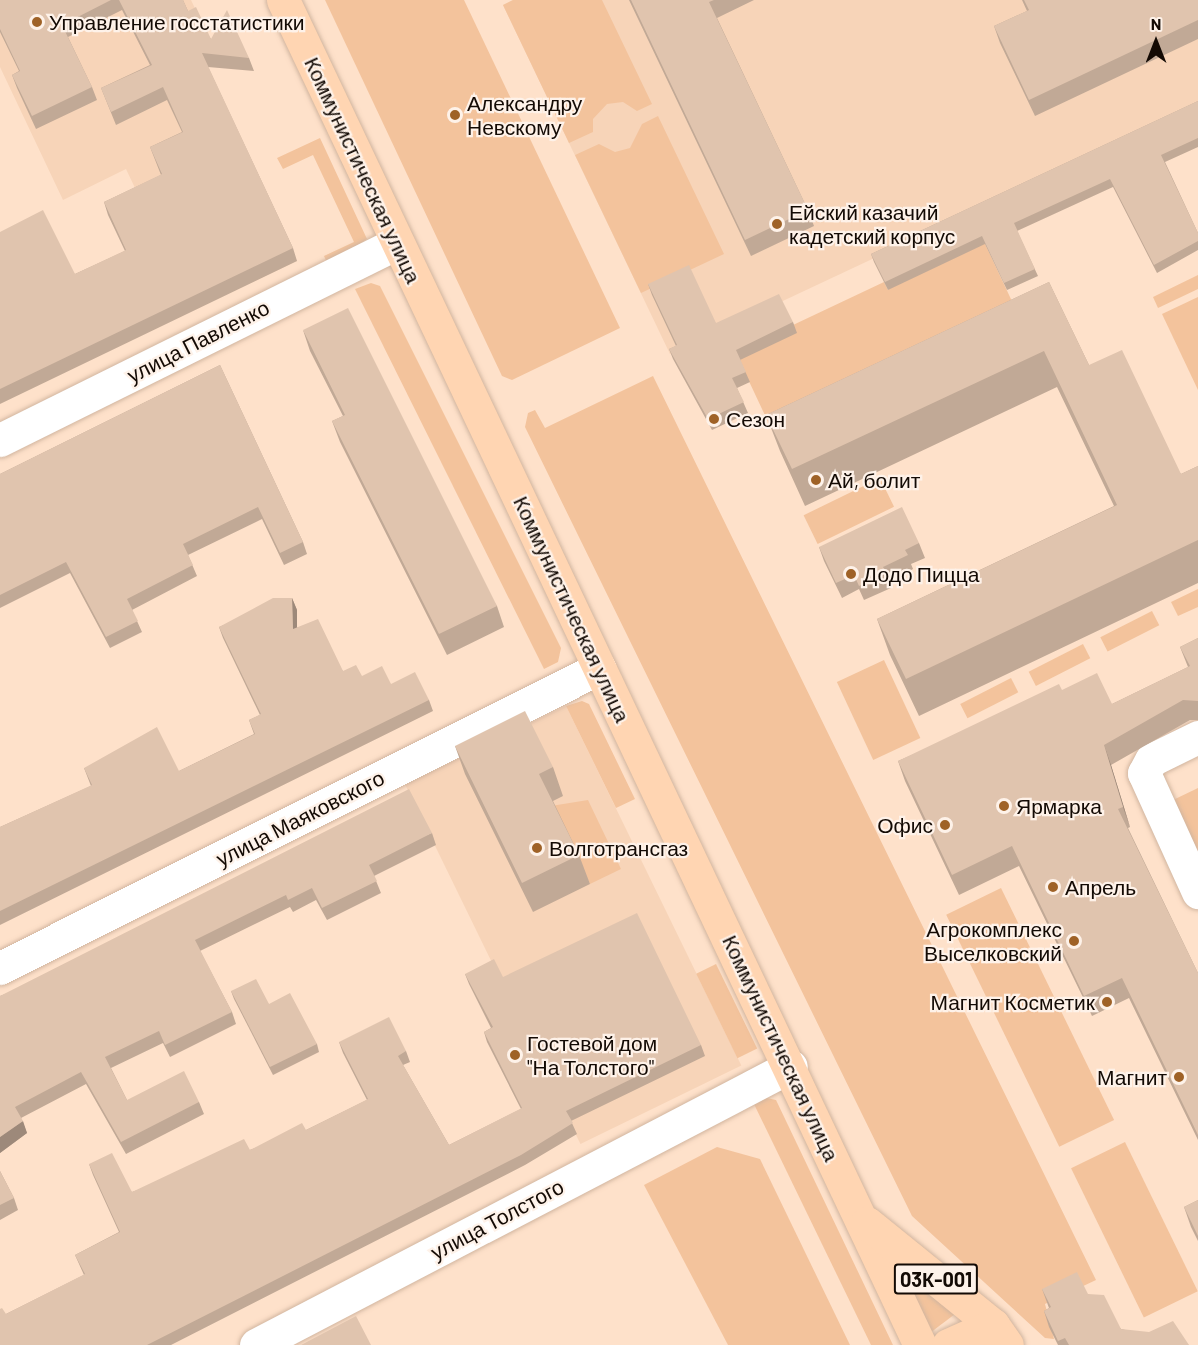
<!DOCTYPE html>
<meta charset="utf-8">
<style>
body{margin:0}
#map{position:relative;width:1198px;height:1345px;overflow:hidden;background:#fee1ca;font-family:Barlow,sans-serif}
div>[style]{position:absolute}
.built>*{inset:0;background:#f7d4b8;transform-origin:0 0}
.green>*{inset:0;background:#f3c39c;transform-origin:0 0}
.roads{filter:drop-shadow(0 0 2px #d1b59f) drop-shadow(0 0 2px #d1b59f)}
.minor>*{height:33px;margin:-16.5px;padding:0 16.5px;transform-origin:16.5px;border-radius:16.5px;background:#fff}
.major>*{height:33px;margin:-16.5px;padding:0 16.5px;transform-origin:16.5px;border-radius:16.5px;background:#ffd5b2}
.wall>*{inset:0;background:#c1a996}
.shaded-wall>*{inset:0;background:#9d897a}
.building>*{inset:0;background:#e0c4ae}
.dots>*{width:16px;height:16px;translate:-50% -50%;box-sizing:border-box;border:3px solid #fef2e9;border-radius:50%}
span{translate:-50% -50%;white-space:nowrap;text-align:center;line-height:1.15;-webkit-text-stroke:4.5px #fef2e9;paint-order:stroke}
.shield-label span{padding:2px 4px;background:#fef2e9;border:2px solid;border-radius:4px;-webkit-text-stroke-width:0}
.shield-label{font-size:20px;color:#130a04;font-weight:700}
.poi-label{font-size:21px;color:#130a04}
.left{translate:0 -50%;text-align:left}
.right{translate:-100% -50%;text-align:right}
.street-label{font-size:21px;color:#130a04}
.north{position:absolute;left:1126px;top:12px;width:60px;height:60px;-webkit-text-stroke:4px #fef2e9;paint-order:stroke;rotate:0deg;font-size:16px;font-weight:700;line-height:24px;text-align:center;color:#130a04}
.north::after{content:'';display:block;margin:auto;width:21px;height:27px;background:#130a04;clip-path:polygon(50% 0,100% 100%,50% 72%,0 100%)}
</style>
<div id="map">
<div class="built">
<div style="clip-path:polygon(0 0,191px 0,215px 50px,202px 57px,297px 261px,193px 310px,126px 169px,63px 200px,0 67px)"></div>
<div style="clip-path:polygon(513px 0,1198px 0,1198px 106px,670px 354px,503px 5px)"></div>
<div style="left:566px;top:706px;width:400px;height:179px;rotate:64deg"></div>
</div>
<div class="green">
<div style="clip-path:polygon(325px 0,464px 0,620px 328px,512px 380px,502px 376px)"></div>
<div style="clip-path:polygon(513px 0,602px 0,652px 104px,637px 111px,623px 102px,607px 104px,593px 119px,593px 132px,569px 143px,503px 5px)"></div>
<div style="clip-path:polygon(658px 116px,724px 254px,641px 293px,575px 155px,599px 144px,615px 152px,630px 148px,642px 124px)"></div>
<div style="clip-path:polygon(320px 138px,367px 239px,328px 265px,324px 256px,354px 242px,313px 155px,283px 169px,277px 158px)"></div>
<div style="clip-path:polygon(972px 216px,1017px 312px,771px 428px,739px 360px,793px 325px,884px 282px,888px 290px)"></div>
<div style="clip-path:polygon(1198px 275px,1198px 289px,1158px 308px,1153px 297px)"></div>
<div style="clip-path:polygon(371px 283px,380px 286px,561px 648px,558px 662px,544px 669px,355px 289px)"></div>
<div style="clip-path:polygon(1198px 297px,1198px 390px,1162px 314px)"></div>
<div style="clip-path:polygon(653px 376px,1096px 1280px,1045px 1304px,1054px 1339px,1045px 1338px,912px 1216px,525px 427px,528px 413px,535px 410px,545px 428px)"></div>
<div style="left:880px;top:478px;width:32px;height:85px;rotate:64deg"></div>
<div style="clip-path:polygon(1198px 589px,1198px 607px,1178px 616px,1171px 602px)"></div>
<div style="left:1152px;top:611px;width:16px;height:58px;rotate:63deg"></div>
<div style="left:1083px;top:644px;width:16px;height:61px;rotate:63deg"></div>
<div style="left:884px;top:660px;width:86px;height:52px;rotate:65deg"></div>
<div style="left:1011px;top:678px;width:16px;height:57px;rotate:63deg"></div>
<div style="clip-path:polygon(582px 701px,589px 704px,635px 799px,616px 808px,566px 706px)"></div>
<div style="clip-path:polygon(1198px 788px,1198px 858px,1171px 801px)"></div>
<div style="clip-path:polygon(588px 800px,621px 869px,590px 884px,551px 806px)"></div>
<div style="left:1001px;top:888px;width:258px;height:61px;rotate:64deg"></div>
<div style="left:716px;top:964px;width:94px;height:22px;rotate:64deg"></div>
<div style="clip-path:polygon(762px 1097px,776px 1100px,893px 1345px,871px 1345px,753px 1102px)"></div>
<div style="left:1125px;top:1142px;width:166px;height:60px;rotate:64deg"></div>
<div style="clip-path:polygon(717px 1147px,760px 1159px,850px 1345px,728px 1345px,644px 1185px)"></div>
<div style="clip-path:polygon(900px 1270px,955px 1314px,930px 1333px)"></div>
</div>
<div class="roads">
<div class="minor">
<div style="left:0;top:440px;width:443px;rotate:-26.4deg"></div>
<div style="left:1198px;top:737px;width:52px;rotate:153.9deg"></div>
<div style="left:1151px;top:760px;width:15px;rotate:118deg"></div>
<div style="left:1144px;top:773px;width:131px;rotate:65.6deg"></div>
<div style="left:0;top:968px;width:670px;rotate:-26.6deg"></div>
<div style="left:256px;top:1345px;width:603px;rotate:-27.54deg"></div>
</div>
<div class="major">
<div style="left:283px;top:0;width:1488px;rotate:64.66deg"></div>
<div style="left:867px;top:1223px;width:162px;rotate:39deg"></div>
<div style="left:993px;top:1325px;width:24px;rotate:55deg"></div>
<div style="left:948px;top:1345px;width:49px;rotate:-24deg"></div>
</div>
</div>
<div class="wall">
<div style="clip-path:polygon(0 0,183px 0,188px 11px,211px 39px,249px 58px,254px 71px,208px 67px,293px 248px,297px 261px,0 404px,0 232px,75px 274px,125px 251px,108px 215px,104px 202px,161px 175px,150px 147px,182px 132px,167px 100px,116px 125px,101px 88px,150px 65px,122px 10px,68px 37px,92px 87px,97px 100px,36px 129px,17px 88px,12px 75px,19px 71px,0 32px)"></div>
<div style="clip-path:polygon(629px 0,754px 0,717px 18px,808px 210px,814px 226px,751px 256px)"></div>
<div style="clip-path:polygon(1022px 0,1198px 0,1198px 39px,1035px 116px,1000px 43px,994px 26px,1027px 11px)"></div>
<div style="clip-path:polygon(1198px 101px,1198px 147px,1165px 162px,1198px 233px,1198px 250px,1157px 273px,1113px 187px,1017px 231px,1038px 276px,1007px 290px,985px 244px,888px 290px,874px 262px,871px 254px)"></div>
<div style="clip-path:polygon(1049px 282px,1089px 365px,1181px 474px,1198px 466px,1198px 583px,919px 716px,890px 655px,877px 619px,1114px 506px,1057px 387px,805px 506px,780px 451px,766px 415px)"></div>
<div style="clip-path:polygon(648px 284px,716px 323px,793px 322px,797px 333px,740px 360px,750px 382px,737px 388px,748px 413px,712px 430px,673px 359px,669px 349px,676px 346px,652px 295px)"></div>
<div style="clip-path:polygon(303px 330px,497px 606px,504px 627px,447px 655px,340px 442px,332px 421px,343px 416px,310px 351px)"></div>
<div style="clip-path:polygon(220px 365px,303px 542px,307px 554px,284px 565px,262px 519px,188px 555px,197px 576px,132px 610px,142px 632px,110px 648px,70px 573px,0 608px,0 474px)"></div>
<div style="clip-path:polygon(919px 543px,925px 558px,911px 564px,913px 569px,889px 581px,891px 588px,864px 600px,859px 589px,842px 598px,824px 561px,819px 547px)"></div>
<div style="clip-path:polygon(292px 598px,297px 610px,297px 627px,343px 671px,391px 684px,429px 700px,433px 711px,0 925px,0 827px,91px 786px,84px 768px,179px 771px,254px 734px,249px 720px,260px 715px,223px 638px,219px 627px)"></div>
<div style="clip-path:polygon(1198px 638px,1198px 720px,1190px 720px,1111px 765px,1130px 827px,1128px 828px,1198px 973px,1198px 1140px,1129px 998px,1092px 1016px,1019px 866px,959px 895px,905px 781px,898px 761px,1062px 690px,1112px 704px,1188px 667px,1180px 647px)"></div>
<div style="clip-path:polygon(455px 746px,553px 767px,563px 796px,553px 801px,579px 855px,590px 884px,533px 912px,465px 774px)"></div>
<div style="clip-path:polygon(432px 833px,436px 845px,374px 876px,381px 893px,327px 920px,316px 900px,293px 912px,290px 907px,200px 951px,232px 1012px,236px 1024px,170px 1057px,163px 1043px,111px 1068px,127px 1100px,199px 1102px,204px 1114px,126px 1154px,86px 1084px,21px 1118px,27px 1133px,0 1153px,0 996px)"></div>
<div style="clip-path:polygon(465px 974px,503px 977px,701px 1045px,705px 1056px,571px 1121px,577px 1134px,525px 1165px,171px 1345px,0 1345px,6px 1314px,84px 1275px,75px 1255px,119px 1232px,93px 1175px,89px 1164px,132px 1192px,306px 1130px,367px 1100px,343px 1053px,339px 1042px,406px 1051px,410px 1062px,403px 1065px,449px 1145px,521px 1109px,487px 1042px,484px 1032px,491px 1028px,469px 984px)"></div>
<div style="clip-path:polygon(231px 991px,269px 1004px,317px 1044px,319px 1052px,273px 1075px,234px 999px)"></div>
<div style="clip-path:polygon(0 1171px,14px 1198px,18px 1210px,0 1220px)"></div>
<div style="clip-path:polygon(1198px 1200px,1198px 1241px,1191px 1227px,1184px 1207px)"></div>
<div style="clip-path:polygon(1042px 1289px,1088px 1294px,1121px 1329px,1189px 1345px,1058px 1345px,1049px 1327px,1044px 1311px,1049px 1308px)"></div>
</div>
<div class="shaded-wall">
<div style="clip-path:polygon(292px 598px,297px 610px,297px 640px,293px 629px)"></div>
<div style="clip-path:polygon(1104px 745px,1111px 765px,1130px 827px,1123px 807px)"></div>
<div style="clip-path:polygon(23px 1121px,27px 1133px,0 1153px,0 1137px)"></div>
</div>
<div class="building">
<div style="clip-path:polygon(0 0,111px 0,62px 25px,92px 87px,32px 116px,12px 75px,20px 71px,0 29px)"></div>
<div style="clip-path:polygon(119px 0,183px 0,188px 11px,196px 7px,211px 39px,227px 10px,249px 58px,202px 53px,293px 248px,0 389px,0 232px,43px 210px,75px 274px,126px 250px,104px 202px,162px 174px,150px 147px,183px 132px,163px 87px,111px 112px,101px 88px,152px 65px)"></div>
<div style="clip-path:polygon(631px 0,714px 0,709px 2px,808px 210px,745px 240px)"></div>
<div style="clip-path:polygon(1024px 0,1198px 0,1198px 20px,1029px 100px,994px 26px,1029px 10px)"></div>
<div style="clip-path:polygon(1198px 101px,1198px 138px,1161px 155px,1198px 233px,1198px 241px,1154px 265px,1110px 179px,1014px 223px,1035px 269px,1004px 283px,982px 236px,885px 282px,871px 254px)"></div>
<div style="clip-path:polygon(689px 265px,716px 323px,779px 294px,793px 322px,736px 350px,746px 372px,732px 378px,744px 402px,708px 419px,669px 349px,677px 345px,648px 284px)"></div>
<div style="clip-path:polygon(1049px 282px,1089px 365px,1122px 350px,1181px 474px,1198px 466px,1198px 540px,906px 679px,877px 619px,1117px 505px,1044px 351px,792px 469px,766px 415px)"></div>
<div style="clip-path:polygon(348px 308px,497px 606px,439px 634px,332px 421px,345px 415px,303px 330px)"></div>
<div style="clip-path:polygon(220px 365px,303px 542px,280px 553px,258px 507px,183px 544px,193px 565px,127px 599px,138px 621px,106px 637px,66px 562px,0 595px,0 474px)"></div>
<div style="clip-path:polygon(902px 507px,919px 543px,905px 550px,908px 555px,883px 567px,886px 573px,859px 586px,854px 575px,836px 583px,819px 547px)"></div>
<div style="clip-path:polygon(273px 598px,292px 598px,293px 629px,318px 619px,343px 671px,356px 665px,362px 676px,382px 666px,391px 684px,415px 672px,429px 700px,0 911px,0 827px,92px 785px,84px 768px,157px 727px,179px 771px,255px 734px,249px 720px,261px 714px,219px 627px)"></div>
<div style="clip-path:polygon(1198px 638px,1198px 701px,1183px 700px,1104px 745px,1123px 807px,1118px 809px,1198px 973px,1198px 1135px,1122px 978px,1084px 996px,1012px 846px,952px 875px,898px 761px,1059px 684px,1062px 690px,1097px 673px,1112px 704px,1190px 666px,1180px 647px)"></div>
<div style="clip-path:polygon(525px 711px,553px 767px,539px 774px,579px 855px,522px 883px,455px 746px)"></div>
<div style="clip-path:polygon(409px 789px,432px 833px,369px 865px,377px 881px,322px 908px,312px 888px,288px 900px,286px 895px,195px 940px,232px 1012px,165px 1045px,159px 1031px,105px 1057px,127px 1100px,184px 1071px,199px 1102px,121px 1142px,81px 1072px,15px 1107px,23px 1121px,0 1137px,0 996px)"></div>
<div style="clip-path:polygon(637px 913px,701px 1045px,566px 1111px,573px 1123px,521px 1155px,147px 1345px,0 1345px,0 1309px,2px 1308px,6px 1314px,85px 1274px,75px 1255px,120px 1232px,89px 1164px,112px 1153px,132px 1192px,244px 1139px,250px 1150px,302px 1123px,306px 1130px,368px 1099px,339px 1042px,389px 1017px,406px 1051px,398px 1056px,449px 1145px,522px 1108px,484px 1032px,493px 1027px,465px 974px,494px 959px,503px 977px)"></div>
<div style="clip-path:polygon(256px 979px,269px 1004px,290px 993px,317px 1044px,270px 1067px,231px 991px)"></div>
<div style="clip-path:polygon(0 1171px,14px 1198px,0 1205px)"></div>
<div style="clip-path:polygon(1198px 1200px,1198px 1236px,1184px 1207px)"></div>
<div style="clip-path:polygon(1077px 1272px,1088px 1294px,1104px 1295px,1121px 1329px,1149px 1332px,1173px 1321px,1189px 1345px,1069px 1345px,1065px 1338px,1058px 1341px,1044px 1311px,1051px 1307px,1042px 1289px)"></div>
<div style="clip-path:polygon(356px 1316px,371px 1345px,301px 1345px)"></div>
</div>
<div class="dots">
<div style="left:37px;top:22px;background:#9f6227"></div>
<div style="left:455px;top:115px;background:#9f6227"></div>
<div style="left:777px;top:224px;background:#9f6227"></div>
<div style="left:714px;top:419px;background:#9f6227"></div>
<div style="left:816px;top:480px;background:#9f6227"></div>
<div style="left:851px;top:574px;background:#9f6227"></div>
<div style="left:1004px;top:806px;background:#9f6227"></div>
<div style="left:945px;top:825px;background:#9f6227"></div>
<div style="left:537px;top:848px;background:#9f6227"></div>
<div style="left:1053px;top:887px;background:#9f6227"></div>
<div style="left:1074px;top:941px;background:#9f6227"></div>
<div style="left:1107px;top:1002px;background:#9f6227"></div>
<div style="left:515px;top:1055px;background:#9f6227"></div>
<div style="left:1179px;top:1077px;background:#9f6227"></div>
</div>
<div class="shield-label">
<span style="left:936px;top:1279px">03К-001</span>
</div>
<div class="poi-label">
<span class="left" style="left:49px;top:22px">Управление госстатистики</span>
<span class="left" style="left:467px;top:115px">Александру<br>Невскому</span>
<span class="left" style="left:789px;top:224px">Ейский казачий<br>кадетский корпус</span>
<span class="left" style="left:726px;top:419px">Сезон</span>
<span class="left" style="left:828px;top:480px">Ай, болит</span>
<span class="left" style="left:863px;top:574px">Додо Пицца</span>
<span class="left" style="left:1016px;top:806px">Ярмарка</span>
<span class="right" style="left:933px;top:825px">Офис</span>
<span class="left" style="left:549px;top:848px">Волготрансгаз</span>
<span class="left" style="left:1065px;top:887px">Апрель</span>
<span class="right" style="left:1062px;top:941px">Агрокомплекс<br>Выселковский</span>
<span class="right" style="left:1095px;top:1002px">Магнит Косметик</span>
<span class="left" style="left:527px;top:1055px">Гостевой дом<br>"На Толстого"</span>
<span class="right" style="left:1167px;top:1077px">Магнит</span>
</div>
<div class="street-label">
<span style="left:363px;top:170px;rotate:65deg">Коммунистическая улица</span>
<span style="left:198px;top:341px;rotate:-27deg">улица Павленко</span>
<span style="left:572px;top:609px;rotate:65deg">Коммунистическая улица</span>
<span style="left:300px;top:818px;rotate:-27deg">улица Маяковского</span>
<span style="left:781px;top:1048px;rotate:65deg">Коммунистическая улица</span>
<span style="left:497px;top:1219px;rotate:-28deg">улица Толстого</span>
</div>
<div class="north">N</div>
</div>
